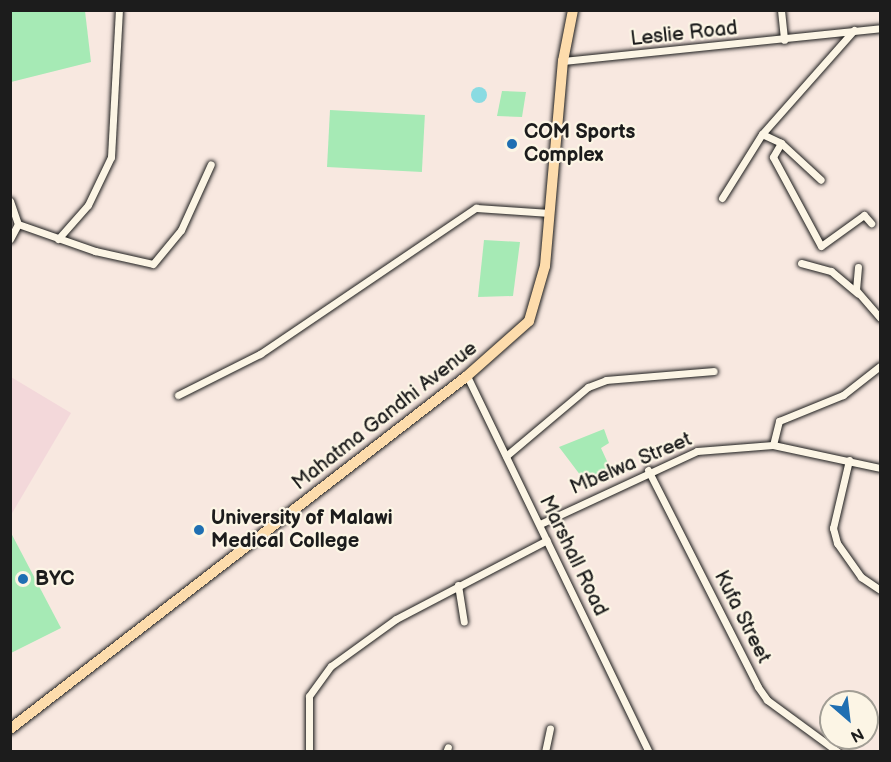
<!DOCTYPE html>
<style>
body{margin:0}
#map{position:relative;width:891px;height:762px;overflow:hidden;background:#f8e8e0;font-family:"Balsamiq Sans",sans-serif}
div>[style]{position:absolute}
.built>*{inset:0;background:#f3d8da}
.green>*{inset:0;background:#a6eab5;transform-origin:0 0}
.water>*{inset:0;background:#8adbe2}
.round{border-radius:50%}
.roads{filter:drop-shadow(0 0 2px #1c1c1c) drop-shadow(0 0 2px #1c1c1c)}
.minor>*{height:7px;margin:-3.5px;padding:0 3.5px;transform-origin:3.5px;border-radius:3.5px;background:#fcf5e5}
.primary>*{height:10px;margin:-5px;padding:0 5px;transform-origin:5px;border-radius:5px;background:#fddcac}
.dots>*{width:16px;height:16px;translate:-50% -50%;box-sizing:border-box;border:3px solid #fcf5e5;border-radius:50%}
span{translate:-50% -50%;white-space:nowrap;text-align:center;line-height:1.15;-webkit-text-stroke:4.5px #fcf5e5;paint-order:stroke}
.street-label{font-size:20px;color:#1c1c1c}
.poi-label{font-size:20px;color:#1c1c1c;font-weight:700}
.left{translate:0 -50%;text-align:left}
.frame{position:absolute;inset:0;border:12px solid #1c1c1c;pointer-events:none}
.north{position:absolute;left:819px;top:690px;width:60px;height:60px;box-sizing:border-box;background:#fcf5e5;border:2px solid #a29e95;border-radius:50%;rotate:152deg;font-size:16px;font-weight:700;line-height:24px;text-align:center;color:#1c1c1c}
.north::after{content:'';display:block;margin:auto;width:21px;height:27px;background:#1f6fb2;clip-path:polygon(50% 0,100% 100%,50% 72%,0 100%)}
</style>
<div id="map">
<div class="built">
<div style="clip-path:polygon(11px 377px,71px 413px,11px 515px)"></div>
</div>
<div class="green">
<div style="clip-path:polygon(10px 11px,85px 11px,91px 62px,11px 82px)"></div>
<div style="clip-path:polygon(502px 91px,526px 92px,522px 117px,497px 116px)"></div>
<div style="left:330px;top:110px;width:95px;height:57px;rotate:3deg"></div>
<div style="clip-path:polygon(484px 240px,520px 242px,513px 296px,478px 297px)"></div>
<div style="clip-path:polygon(604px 429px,609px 443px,601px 448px,612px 472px,587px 484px,559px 447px)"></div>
<div style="clip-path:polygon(10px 531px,61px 628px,11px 653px,10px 653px)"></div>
</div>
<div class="water">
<div class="round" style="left:471px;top:87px;width:16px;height:16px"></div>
</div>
<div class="roads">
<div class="minor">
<div style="left:781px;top:10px;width:30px;rotate:84deg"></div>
<div style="left:563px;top:61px;width:319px;rotate:-5.9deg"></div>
<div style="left:762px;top:134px;width:21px;rotate:25deg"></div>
<div style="left:781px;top:143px;width:54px;rotate:42.8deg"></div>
<div style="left:781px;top:143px;width:16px;rotate:120deg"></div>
<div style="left:773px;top:157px;width:101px;rotate:61.7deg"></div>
<div style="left:821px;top:246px;width:53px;rotate:-35.8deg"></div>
<div style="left:864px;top:215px;width:11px;rotate:49deg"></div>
<div style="left:722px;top:198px;width:75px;rotate:-58deg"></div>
<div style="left:762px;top:134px;width:139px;rotate:-48.5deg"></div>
<div style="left:10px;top:201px;width:24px;rotate:71deg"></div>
<div style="left:18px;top:224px;width:17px;rotate:118deg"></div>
<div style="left:18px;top:224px;width:82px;rotate:19.3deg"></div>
<div style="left:95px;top:251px;width:59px;rotate:12.6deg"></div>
<div style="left:153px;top:264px;width:44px;rotate:-50.5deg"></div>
<div style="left:181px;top:230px;width:72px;rotate:-65.6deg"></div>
<div style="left:58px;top:239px;width:45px;rotate:-48.6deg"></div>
<div style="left:88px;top:205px;width:53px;rotate:-64.4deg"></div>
<div style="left:111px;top:157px;width:147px;rotate:-86.9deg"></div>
<div style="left:801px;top:263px;width:31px;rotate:15deg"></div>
<div style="left:831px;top:271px;width:35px;rotate:40deg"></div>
<div style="left:858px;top:267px;width:23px;rotate:95deg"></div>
<div style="left:856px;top:290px;width:37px;rotate:49deg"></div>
<div style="left:467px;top:376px;width:418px;rotate:64.2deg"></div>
<div style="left:178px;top:395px;width:92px;rotate:-26.6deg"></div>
<div style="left:260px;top:354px;width:261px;rotate:-34.1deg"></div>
<div style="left:476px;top:208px;width:74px;rotate:3.9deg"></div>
<div style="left:773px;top:445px;width:25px;rotate:-76deg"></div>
<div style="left:779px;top:421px;width:69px;rotate:-22.1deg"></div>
<div style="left:843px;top:395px;width:47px;rotate:-38.1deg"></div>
<div style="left:506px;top:456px;width:107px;rotate:-40.1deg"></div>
<div style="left:588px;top:387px;width:19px;rotate:-21deg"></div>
<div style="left:606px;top:380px;width:108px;rotate:-4.8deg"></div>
<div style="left:849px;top:460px;width:70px;rotate:103.2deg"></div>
<div style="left:833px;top:528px;width:16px;rotate:75deg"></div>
<div style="left:837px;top:543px;width:42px;rotate:54.8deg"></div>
<div style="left:861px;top:577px;width:23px;rotate:34deg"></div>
<div style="left:648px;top:470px;width:243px;rotate:63.1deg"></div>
<div style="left:758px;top:687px;width:16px;rotate:55deg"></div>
<div style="left:767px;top:700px;width:88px;rotate:36.2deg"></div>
<div style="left:540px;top:524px;width:173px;rotate:-24.9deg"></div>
<div style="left:697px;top:451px;width:76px;rotate:-4.5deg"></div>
<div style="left:773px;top:445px;width:109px;rotate:12.1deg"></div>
<div style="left:458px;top:585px;width:37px;rotate:81deg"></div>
<div style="left:309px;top:752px;width:56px;rotate:-90deg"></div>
<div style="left:309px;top:696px;width:37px;rotate:-54deg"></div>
<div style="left:331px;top:666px;width:80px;rotate:-35.9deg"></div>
<div style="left:396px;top:619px;width:170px;rotate:-27.6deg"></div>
<div style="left:446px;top:752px;width:5px;rotate:-68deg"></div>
<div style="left:545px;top:752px;width:24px;rotate:-78deg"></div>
</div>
<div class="primary">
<div style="left:10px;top:729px;width:577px;rotate:-37.68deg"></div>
<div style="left:467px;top:376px;width:83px;rotate:-41.6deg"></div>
<div style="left:529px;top:321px;width:57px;rotate:-73.8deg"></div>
<div style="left:545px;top:266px;width:206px;rotate:-85deg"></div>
<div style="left:563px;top:61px;width:52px;rotate:-78.9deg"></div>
</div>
</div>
<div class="dots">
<div style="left:512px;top:144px;background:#1f6fb2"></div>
<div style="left:199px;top:530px;background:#1f6fb2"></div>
<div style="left:23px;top:579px;background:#1f6fb2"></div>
</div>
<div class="street-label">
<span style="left:684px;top:34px;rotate:-6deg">Leslie Road</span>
<span style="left:385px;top:416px;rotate:-38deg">Mahatma Gandhi Avenue</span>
<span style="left:631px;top:464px;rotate:-23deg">Mbelwa Street</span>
<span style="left:573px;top:556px;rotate:64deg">Marshall Road</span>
<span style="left:742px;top:617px;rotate:63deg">Kufa Street</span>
</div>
<div class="poi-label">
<span class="left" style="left:524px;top:144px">COM Sports<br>Complex</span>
<span class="left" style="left:211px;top:530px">University of Malawi<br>Medical College</span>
<span class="left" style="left:35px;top:579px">BYC</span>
</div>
<div class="frame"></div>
<div class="north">N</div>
</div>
